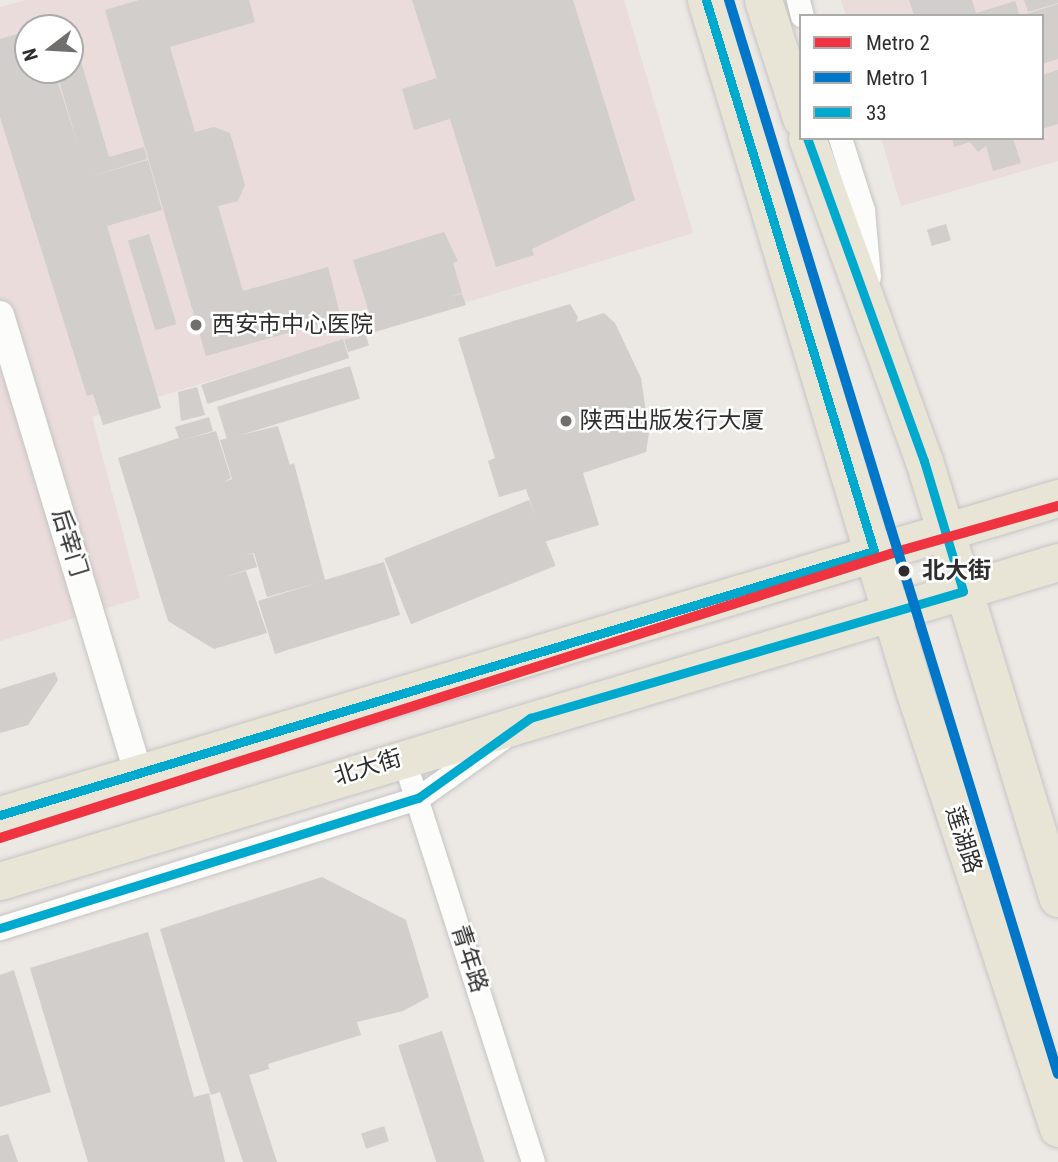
<!DOCTYPE html>
<meta charset="utf-8">
<style>
body{margin:0}
#map{position:relative;width:1058px;height:1162px;overflow:hidden;background:#ece8e4;font-family:"Roboto Condensed","Noto Sans SC",sans-serif}
div>[style]{position:absolute}
.medical>*{inset:0;background:#e9dcdb}
.building>*{inset:0;background:#d1cecb;transform-origin:0 0}
.roads{filter:drop-shadow(0 0 2px #c5c4c5) drop-shadow(0 0 2px #c5c4c5)}
.minor>*{height:23px;margin:-11.5px;padding:0 11.5px;transform-origin:11.5px;border-radius:11.5px;background:#fcfcfb}
.tertiary>*{height:28px;margin:-14px;padding:0 14px;transform-origin:14px;border-radius:14px;background:#fcfcfb}
.primary>*{height:37px;margin:-18.5px;padding:0 18.5px;transform-origin:18.5px;border-radius:18.5px;background:#e8e4d6}
.bus-1>*{height:9px;margin:-4.5px;padding:0 4.5px;transform-origin:4.5px;border-radius:4.5px;background:#00a9ce}
.metro-1>*{height:10px;margin:-5px;padding:0 5px;transform-origin:5px;border-radius:5px;background:#ef3340}
.metro-2>*{height:10px;margin:-5px;padding:0 5px;transform-origin:5px;border-radius:5px;background:#0077c8}
.dots>*{width:19px;height:19px;translate:-50% -50%;box-sizing:border-box;border:4px solid #fff;border-radius:50%}
span{translate:-50% -50%;white-space:nowrap;text-align:center;line-height:1.15;-webkit-text-stroke:5px #fff;paint-order:stroke}
.poi-label{font-size:23px;color:#2e2e2e}
.left{translate:0 -50%;text-align:left}
.street-label{font-size:23px;color:#2e2e2e}
.stop-label{font-size:23px;color:#2e2e2e;font-weight:700}
.legend{position:absolute;left:799px;top:14px;width:245px;height:126px;box-sizing:border-box;background:#fff;border:2px solid #ababab;margin:0;padding:9px 12px;list-style:none;font-size:21px;color:#2e2e2e}
.legend li{display:flex;align-items:center;gap:14px;height:35px}
.legend b{width:35px;border:2px solid #ababab}
.north{position:absolute;left:14px;top:14px;width:70px;height:70px;box-sizing:border-box;background:#fff;border:2px solid #ababab;border-radius:50%;rotate:253deg;font-size:19px;font-weight:700;line-height:28px;text-align:center;color:#2e2e2e}
.north::after{content:'';display:block;margin:auto;width:24px;height:32px;background:#706f6e;clip-path:polygon(50% 0,100% 100%,50% 72%,0 100%)}
</style>
<div id="map">
<div class="medical">
<div style="clip-path:polygon(evenodd,26px 0,624px 0,693px 233px,92px 417px,140px 598px,0 641px,0 7px,26px 0,28px 28px,70px 28px,70px 70px,28px 70px,28px 28px)"></div>
<div style="clip-path:polygon(841px 0,1058px 0,1058px 161px,901px 206px,881px 138px,1042px 138px,1042px 16px,846px 16px)"></div>
</div>
<div class="building">
<div style="clip-path:polygon(139px 0,249px 0,255px 22px,170px 47px,195px 132px,214px 127px,230px 133px,245px 185px,238px 201px,218px 206px,243px 291px,328px 267px,341px 318px,206px 356px,105px 10px)"></div>
<div style="clip-path:polygon(412px 0,573px 0,635px 200px,532px 249px,534px 255px,496px 267px,450px 119px,414px 130px,402px 89px,437px 78px)"></div>
<div style="clip-path:polygon(909px 0,972px 0,976px 13px,1015px 1px,1020px 16px,914px 16px)"></div>
<div style="clip-path:polygon(1024px 0,1058px 0,1058px 3px,1028px 12px)"></div>
<div style="clip-path:polygon(1058px 4px,1058px 59px,1042px 64px,1042px 16px,1023px 15px)"></div>
<div style="clip-path:polygon(70px 24px,109px 157px,144px 147px,147px 159px,86px 178px,148px 160px,162px 210px,107px 226px,161px 408px,103px 425px,93px 394px,87px 396px,0 117px,0 39px,28px 31px,28px 70px,54px 70px,79px 149px,56px 70px,70px 70px,70px 28px,57px 27px)"></div>
<div style="clip-path:polygon(1058px 70px,1058px 124px,1042px 129px,1042px 75px)"></div>
<div style="clip-path:polygon(952px 138px,1013px 138px,1021px 163px,993px 171px,986px 146px,978px 152px,970px 142px,954px 147px)"></div>
<div style="left:946px;top:224px;width:17px;height:20px;rotate:73deg"></div>
<div style="clip-path:polygon(444px 232px,458px 261px,453px 263px,462px 293px,447px 297px,462px 294px,466px 305px,375px 332px,353px 260px)"></div>
<div style="left:149px;top:234px;width:94px;height:22px;rotate:73deg"></div>
<div style="clip-path:polygon(570px 304px,578px 317px,576px 322px,604px 313px,615px 323px,641px 378px,649px 433px,646px 452px,583px 473px,599px 525px,544px 542px,526px 489px,499px 497px,488px 461px,495px 458px,458px 338px)"></div>
<div style="left:365px;top:333px;width:13px;height:22px;rotate:72deg"></div>
<div style="left:343px;top:339px;width:20px;height:149px;rotate:72deg"></div>
<div style="left:350px;top:366px;width:34px;height:139px;rotate:73deg"></div>
<div style="clip-path:polygon(197px 387px,205px 415px,181px 421px,178px 392px)"></div>
<div style="clip-path:polygon(209px 417px,213px 431px,179px 441px,216px 431px,231px 478px,223px 482px,232px 479px,220px 440px,278px 426px,290px 465px,294px 463px,325px 580px,384px 562px,400px 615px,275px 654px,258px 601px,320px 582px,267px 597px,254px 553px,245px 555px,253px 554px,257px 567px,220px 578px,246px 571px,267px 633px,214px 649px,168px 621px,118px 458px,179px 438px,175px 427px)"></div>
<div style="left:529px;top:500px;width:71px;height:156px;rotate:68deg"></div>
<div style="clip-path:polygon(55px 672px,58px 680px,28px 725px,0 733px,0 689px)"></div>
<div style="clip-path:polygon(322px 877px,406px 920px,429px 997px,403px 1011px,357px 1022px,361px 1035px,268px 1064px,269px 1069px,249px 1075px,277px 1162px,243px 1162px,220px 1092px,211px 1095px,160px 929px)"></div>
<div style="clip-path:polygon(148px 932px,194px 1097px,209px 1093px,225px 1162px,88px 1162px,30px 968px)"></div>
<div style="clip-path:polygon(14px 970px,51px 1092px,0 1107px,0 975px)"></div>
<div style="left:442px;top:1031px;width:138px;height:46px;rotate:72deg"></div>
<div style="left:384px;top:1126px;width:16px;height:24px;rotate:72deg"></div>
<div style="clip-path:polygon(8px 1134px,18px 1162px,0 1162px,0 1136px)"></div>
</div>
<div class="roads">
<div class="minor">
<div style="left:798px;top:0;width:16px;rotate:76deg"></div>
<div style="left:840px;top:138px;width:76px;rotate:72.3deg"></div>
<div style="left:863px;top:210px;width:67px;rotate:84.9deg"></div>
<div style="left:403px;top:757px;width:425px;rotate:72.2deg"></div>
<div style="left:0;top:928px;width:438px;rotate:-17.3deg"></div>
<div style="left:418px;top:798px;width:102px;rotate:-35.4deg"></div>
</div>
<div class="tertiary">
<div style="left:0;top:315px;width:476px;rotate:73.2deg"></div>
</div>
<div class="primary">
<div style="left:706px;top:0;width:724px;rotate:73.22deg"></div>
<div style="left:915px;top:693px;width:458px;rotate:71.8deg"></div>
<div style="left:763px;top:0;width:124px;rotate:72.1deg"></div>
<div style="left:807px;top:138px;width:344px;rotate:70.1deg"></div>
<div style="left:924px;top:461px;width:457px;rotate:73deg"></div>
<div style="left:0;top:815px;width:1104px;rotate:-16.68deg"></div>
<div style="left:0;top:881px;width:1105px;rotate:-16.78deg"></div>
</div>
</div>
<div class="bus-1">
<div style="left:0;top:815px;width:913px;rotate:-16.81deg"></div>
<div style="left:874px;top:551px;width:576px;rotate:-106.96deg"></div>
<div style="left:0;top:928px;width:438px;rotate:-17.3deg"></div>
<div style="left:418px;top:798px;width:138px;rotate:-35.5deg"></div>
<div style="left:530px;top:718px;width:451px;rotate:-16.3deg"></div>
<div style="left:963px;top:591px;width:136px;rotate:-106.7deg"></div>
<div style="left:924px;top:461px;width:344px;rotate:-109.9deg"></div>
</div>
<div class="metro-1">
<div style="left:0;top:838px;width:941px;rotate:-17.7deg"></div>
<div style="left:896px;top:552px;width:168px;rotate:-15.9deg"></div>
</div>
<div class="metro-2">
<div style="left:729px;top:0;width:1123px;rotate:72.97deg"></div>
</div>
<div class="dots">
<div style="left:196px;top:325px;background:#706f6e"></div>
<div style="left:566px;top:421px;background:#706f6e"></div>
<div style="left:904px;top:571px;background:#2e2e2e"></div>
</div>
<div class="poi-label">
<span class="left" style="left:212px;top:325px">西安市中心医院</span>
<span class="left" style="left:580px;top:421px">陕西出版发行大厦</span>
</div>
<div class="street-label">
<span style="left:69px;top:543px;rotate:73deg">后宰门</span>
<span style="left:368px;top:768px;rotate:-17deg">北大街</span>
<span style="left:963px;top:840px;rotate:72deg">莲湖路</span>
<span style="left:469px;top:959px;rotate:72deg">青年路</span>
</div>
<div class="stop-label">
<span class="left" style="left:922px;top:571px">北大街</span>
</div>
<ul class="legend">
<li><b style="height:9px;background:#ef3340"></b>Metro 2</li>
<li><b style="height:9px;background:#0077c8"></b>Metro 1</li>
<li><b style="height:9px;background:#00a9ce"></b>33</li>
</ul>
<div class="north">N</div>
</div>
